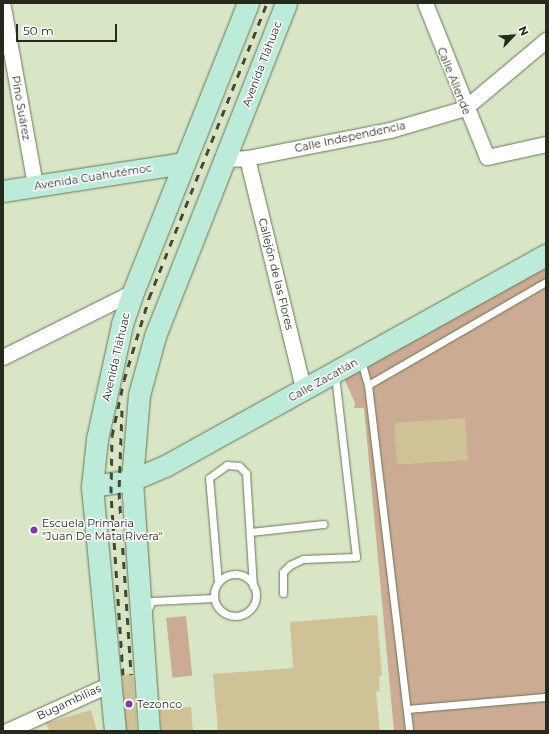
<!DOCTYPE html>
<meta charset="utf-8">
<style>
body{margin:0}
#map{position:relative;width:549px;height:734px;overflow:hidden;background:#d8e6c5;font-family:Montserrat,sans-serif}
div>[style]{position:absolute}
.green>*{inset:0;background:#ccab94;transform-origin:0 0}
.building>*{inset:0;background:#d0c297;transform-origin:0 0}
.roads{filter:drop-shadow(0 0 1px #697658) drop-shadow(0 0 1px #697658)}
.lane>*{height:7px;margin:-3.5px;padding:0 3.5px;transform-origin:3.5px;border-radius:3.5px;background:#fff}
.lane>.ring{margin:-3.5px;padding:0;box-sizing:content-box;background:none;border:7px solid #fff;border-radius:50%}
.street>*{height:15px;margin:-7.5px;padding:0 7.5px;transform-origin:7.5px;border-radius:7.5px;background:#fff}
.secondary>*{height:21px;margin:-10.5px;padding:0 10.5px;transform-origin:10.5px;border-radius:10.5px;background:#bcebd9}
.rail>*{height:3px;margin-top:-1.5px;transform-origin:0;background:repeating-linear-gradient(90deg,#414837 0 7px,transparent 0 14px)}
.dots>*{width:11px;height:11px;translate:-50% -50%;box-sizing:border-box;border:2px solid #fff;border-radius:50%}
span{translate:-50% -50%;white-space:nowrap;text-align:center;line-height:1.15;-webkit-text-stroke:3px #fff;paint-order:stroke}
.street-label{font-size:11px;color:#252a1d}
.poi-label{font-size:11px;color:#252a1d}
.left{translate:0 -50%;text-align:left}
.frame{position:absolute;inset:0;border:4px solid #252a1d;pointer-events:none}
.north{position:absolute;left:493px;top:16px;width:40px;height:40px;-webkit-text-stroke:3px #fff;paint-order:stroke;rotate:65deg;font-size:11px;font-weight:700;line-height:16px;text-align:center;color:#252a1d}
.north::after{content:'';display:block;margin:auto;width:14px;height:18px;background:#252a1d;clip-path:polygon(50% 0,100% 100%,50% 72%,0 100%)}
.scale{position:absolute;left:16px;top:24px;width:101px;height:18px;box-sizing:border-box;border:2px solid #252a1d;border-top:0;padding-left:5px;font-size:12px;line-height:14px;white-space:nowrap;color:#252a1d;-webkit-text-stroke:3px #fff;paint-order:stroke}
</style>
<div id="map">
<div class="green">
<div style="clip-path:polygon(546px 264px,546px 731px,394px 731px,364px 408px,354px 408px,355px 403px,344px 378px)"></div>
<div style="left:186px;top:616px;width:60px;height:20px;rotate:84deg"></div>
</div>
<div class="building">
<div style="left:465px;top:418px;width:42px;height:71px;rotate:86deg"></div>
<div style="clip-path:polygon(377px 615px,382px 676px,379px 676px,380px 691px,376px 692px,380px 731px,218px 731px,213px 674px,293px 668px,290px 622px)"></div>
<div style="left:133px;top:674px;width:57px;height:11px;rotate:86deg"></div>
<div style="clip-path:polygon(191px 707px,193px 731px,161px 731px,160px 710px)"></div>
<div style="clip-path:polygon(91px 710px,97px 731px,49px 731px,46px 723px)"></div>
</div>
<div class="roads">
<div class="lane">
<div style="left:361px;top:361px;width:25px;rotate:74deg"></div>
<div style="left:368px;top:385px;width:348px;rotate:83.2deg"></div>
<div style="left:368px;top:385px;width:206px;rotate:-30.1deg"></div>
<div style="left:250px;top:532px;width:74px;rotate:-6.2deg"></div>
<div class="ring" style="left:214px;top:574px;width:35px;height:35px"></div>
<div style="left:218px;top:582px;width:104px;rotate:-94.9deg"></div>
<div style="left:209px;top:478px;width:22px;rotate:-36deg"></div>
<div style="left:227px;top:465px;width:12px;rotate:5deg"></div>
<div style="left:239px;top:466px;width:10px;rotate:45deg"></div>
<div style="left:246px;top:473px;width:113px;rotate:86.5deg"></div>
<div style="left:283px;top:593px;width:21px;rotate:-90deg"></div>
<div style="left:283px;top:572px;width:10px;rotate:-45deg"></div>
<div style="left:290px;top:565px;width:14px;rotate:-25deg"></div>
<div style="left:303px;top:559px;width:53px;rotate:-2.2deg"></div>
<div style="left:356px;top:557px;width:183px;rotate:-96.6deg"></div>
<div style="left:147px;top:611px;width:11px;rotate:-63deg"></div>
<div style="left:152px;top:601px;width:62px;rotate:-2.8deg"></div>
<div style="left:408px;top:709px;width:139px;rotate:-5deg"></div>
</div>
<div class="street">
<div style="left:425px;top:3px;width:166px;rotate:68.1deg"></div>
<div style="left:487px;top:157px;width:60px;rotate:-12.4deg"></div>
<div style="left:3px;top:7px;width:181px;rotate:79.8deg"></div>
<div style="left:247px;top:158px;width:240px;rotate:76.3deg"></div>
<div style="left:224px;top:159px;width:23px;rotate:-2deg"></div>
<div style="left:247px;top:158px;width:146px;rotate:-11.1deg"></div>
<div style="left:390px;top:130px;width:78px;rotate:-16.3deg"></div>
<div style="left:465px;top:108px;width:106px;rotate:-40deg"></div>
<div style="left:3px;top:357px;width:145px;rotate:-26.6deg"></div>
<div style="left:7px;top:731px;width:113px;rotate:-24.5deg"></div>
</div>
<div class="secondary">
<div style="left:3px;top:191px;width:183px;rotate:-8.8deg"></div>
<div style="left:92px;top:486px;width:40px;rotate:-8.5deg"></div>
<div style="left:132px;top:480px;width:36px;rotate:-23deg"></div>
<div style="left:165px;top:466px;width:436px;rotate:-29deg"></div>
<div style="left:115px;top:731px;width:246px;rotate:-95.4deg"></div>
<div style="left:92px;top:486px;width:47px;rotate:-83.9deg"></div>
<div style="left:97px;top:439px;width:118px;rotate:-77.7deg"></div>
<div style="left:122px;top:324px;width:34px;rotate:-71deg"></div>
<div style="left:133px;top:292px;width:311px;rotate:-68.3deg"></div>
<div style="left:149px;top:731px;width:252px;rotate:-93.9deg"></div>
<div style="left:132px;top:480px;width:85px;rotate:-85.3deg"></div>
<div style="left:139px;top:395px;width:61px;rotate:-74.8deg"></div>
<div style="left:155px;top:336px;width:358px;rotate:-68.5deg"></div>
</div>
</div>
<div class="rail">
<div style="left:122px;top:410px;width:82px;rotate:92.1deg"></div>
<div style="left:119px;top:492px;width:183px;rotate:86.2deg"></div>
<div style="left:123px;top:675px;width:182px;rotate:-93.8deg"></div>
<div style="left:111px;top:493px;width:57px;rotate:-89deg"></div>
<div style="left:112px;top:436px;width:57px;rotate:-77.9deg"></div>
<div style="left:124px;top:380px;width:86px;rotate:-73deg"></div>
<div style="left:149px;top:298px;width:318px;rotate:-68.2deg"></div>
</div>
<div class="dots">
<div style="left:34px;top:530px;background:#8736a5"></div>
<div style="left:129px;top:704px;background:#8736a5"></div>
</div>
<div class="street-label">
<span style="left:262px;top:64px;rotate:-69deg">Avenida Tláhuac</span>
<span style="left:454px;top:81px;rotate:68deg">Calle Allende</span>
<span style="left:21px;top:108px;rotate:80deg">Pino Suárez</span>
<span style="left:350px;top:137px;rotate:-12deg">Calle Independencia</span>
<span style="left:93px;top:177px;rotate:-9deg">Avenida Cuahutémoc</span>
<span style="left:276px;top:274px;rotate:76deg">Callejón de las Flores</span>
<span style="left:116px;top:357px;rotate:-77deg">Avenida Tláhuac</span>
<span style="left:323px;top:380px;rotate:-29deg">Calle Zacatlán</span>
<span style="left:69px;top:702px;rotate:-25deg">Bugambilias</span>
</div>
<div class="poi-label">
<span class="left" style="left:42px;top:530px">Escuela Primaria<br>"Juan De Mata Rivera"</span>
<span class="left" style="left:137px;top:704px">Tezonco</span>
</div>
<div class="frame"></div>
<div class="north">N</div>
<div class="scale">50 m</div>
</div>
